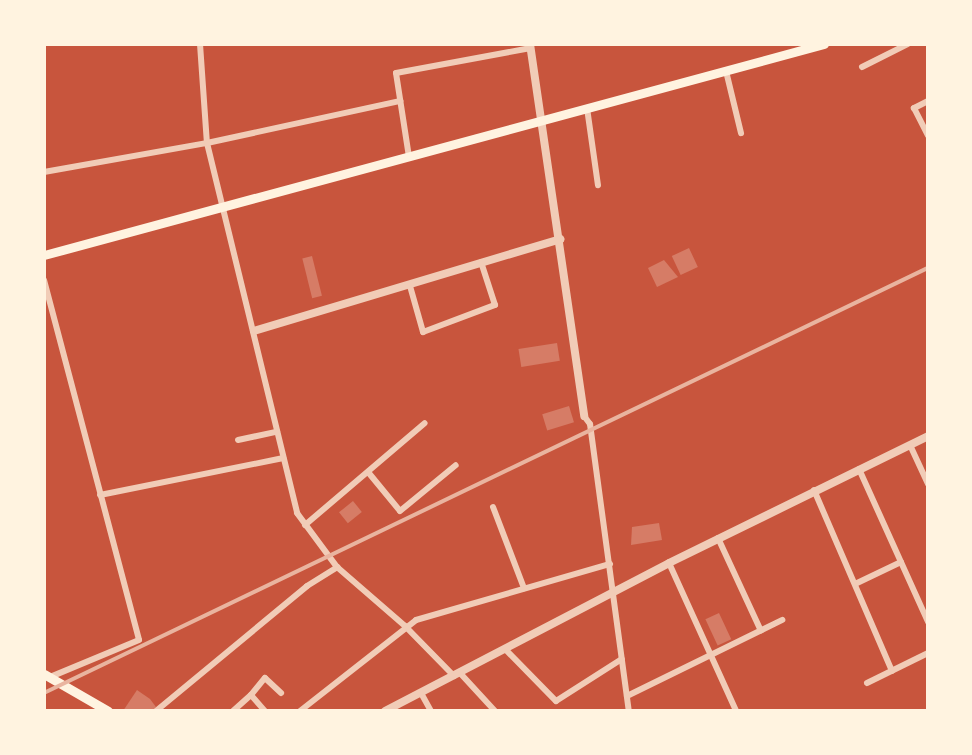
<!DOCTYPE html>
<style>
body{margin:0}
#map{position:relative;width:972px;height:755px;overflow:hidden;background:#c8553d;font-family:"DejaVu Sans",sans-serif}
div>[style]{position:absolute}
.building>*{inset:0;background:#d67c66;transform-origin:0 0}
.minor>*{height:6px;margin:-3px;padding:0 3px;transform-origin:3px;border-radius:3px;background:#f1ccb7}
.tertiary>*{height:8px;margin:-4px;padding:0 4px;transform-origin:4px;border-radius:4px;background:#f1ccb7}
.secondary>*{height:9px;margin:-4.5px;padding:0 4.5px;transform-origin:4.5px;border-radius:4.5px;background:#fff3e0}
.rail>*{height:3.5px;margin:-1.75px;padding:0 1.75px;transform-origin:1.75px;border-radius:1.75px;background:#e9b49f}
span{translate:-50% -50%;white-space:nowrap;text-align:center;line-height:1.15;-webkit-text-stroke:7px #fff3e0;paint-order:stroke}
.frame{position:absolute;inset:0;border:46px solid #fff3e0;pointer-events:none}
</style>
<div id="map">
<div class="building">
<div style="left:689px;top:248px;width:21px;height:19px;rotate:65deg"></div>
<div style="left:312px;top:256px;width:41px;height:10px;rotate:76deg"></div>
<div style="clip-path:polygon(664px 260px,678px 277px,657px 287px,648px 268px)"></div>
<div style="left:557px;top:343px;width:18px;height:39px;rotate:81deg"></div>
<div style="left:569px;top:406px;width:17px;height:28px;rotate:73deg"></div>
<div style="left:353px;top:501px;width:14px;height:18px;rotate:51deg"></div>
<div style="clip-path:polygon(659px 523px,662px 540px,631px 545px,632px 527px)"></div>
<div style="left:719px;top:613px;width:29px;height:15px;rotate:65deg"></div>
<div style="clip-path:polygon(137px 690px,150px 699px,156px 707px,152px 711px,123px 711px)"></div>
</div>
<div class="minor">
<div style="left:200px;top:44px;width:99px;rotate:86deg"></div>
<div style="left:207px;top:143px;width:381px;rotate:76.3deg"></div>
<div style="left:297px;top:513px;width:67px;rotate:53.5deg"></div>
<div style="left:337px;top:567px;width:90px;rotate:40.9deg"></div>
<div style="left:405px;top:626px;width:70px;rotate:45.6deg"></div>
<div style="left:862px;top:67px;width:51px;rotate:-26.6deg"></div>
<div style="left:726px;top:71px;width:64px;rotate:76.4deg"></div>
<div style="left:928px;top:101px;width:16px;rotate:153deg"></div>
<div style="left:914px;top:108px;width:31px;rotate:63deg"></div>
<div style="left:587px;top:108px;width:78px;rotate:81.9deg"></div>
<div style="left:409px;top:157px;width:85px;rotate:-98.8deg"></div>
<div style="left:396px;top:73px;width:137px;rotate:-10.5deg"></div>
<div style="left:44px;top:172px;width:166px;rotate:-10.1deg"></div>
<div style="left:207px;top:143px;width:198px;rotate:-12.3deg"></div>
<div style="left:44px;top:280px;width:372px;rotate:75.2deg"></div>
<div style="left:139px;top:640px;width:96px;rotate:157.4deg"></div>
<div style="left:410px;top:286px;width:48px;rotate:74.2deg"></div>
<div style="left:423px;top:332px;width:77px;rotate:-20.6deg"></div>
<div style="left:495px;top:305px;width:45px;rotate:-108deg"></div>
<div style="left:584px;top:416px;width:10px;rotate:53deg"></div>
<div style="left:590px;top:424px;width:290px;rotate:82.3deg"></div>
<div style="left:238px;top:440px;width:40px;rotate:-12deg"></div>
<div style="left:910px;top:445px;width:43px;rotate:65.2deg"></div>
<div style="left:859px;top:469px;width:168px;rotate:65.7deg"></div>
<div style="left:368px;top:472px;width:50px;rotate:50.6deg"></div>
<div style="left:400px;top:511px;width:72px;rotate:-39.4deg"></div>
<div style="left:814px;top:490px;width:197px;rotate:66.7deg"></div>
<div style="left:100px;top:495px;width:187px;rotate:-11.4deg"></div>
<div style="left:493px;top:507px;width:87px;rotate:69.1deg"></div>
<div style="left:305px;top:525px;width:157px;rotate:-40.4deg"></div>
<div style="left:718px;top:538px;width:102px;rotate:65.2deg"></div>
<div style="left:669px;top:563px;width:162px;rotate:65.6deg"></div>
<div style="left:855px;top:584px;width:51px;rotate:-25.6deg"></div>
<div style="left:505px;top:649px;width:73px;rotate:45.6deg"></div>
<div style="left:556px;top:701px;width:78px;rotate:-32.5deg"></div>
<div style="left:460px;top:673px;width:52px;rotate:47.4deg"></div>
<div style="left:867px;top:683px;width:68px;rotate:-26.2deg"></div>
<div style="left:421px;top:693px;width:21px;rotate:61deg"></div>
<div style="left:251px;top:695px;width:22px;rotate:-51deg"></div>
<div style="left:265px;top:678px;width:22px;rotate:43deg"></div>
<div style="left:627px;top:696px;width:173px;rotate:-26.1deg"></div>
<div style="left:156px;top:711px;width:196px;rotate:-39.6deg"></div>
<div style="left:307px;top:586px;width:36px;rotate:-32deg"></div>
<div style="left:233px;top:711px;width:24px;rotate:-42deg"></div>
<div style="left:251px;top:695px;width:21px;rotate:49deg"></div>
<div style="left:300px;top:711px;width:147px;rotate:-38.1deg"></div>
<div style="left:416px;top:620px;width:202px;rotate:-16.1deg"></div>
</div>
<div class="tertiary">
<div style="left:530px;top:44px;width:376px;rotate:81.7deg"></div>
<div style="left:254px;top:331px;width:320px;rotate:-16.7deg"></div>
<div style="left:385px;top:711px;width:320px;rotate:-27.5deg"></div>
<div style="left:669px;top:563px;width:288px;rotate:-26.1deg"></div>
</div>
<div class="secondary">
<div style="left:44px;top:255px;width:808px;rotate:-15.14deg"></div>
<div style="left:44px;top:674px;width:74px;rotate:30deg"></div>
</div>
<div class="rail">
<div style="left:44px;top:693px;width:981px;rotate:-25.68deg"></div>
</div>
<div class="frame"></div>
</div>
